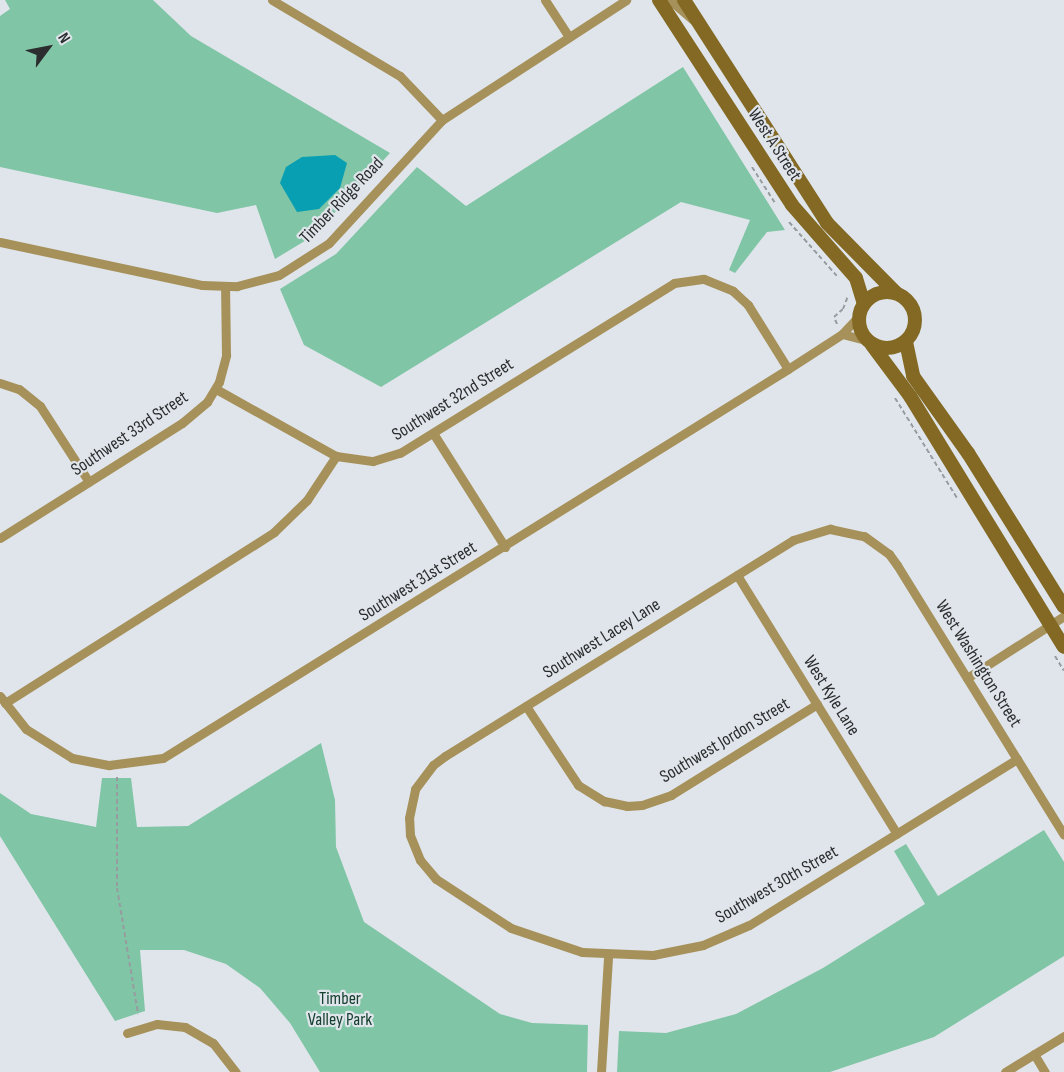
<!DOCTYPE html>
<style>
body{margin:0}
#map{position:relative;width:1064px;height:1072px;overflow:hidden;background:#dfe5ea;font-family:"Sofia Sans Condensed",sans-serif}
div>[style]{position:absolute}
.green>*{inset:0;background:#80c5a6}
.water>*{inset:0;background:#089fb2}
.path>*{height:2px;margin-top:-1px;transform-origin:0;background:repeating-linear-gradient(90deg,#979c9f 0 4.5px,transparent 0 7.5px)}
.minor>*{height:9px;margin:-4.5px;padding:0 4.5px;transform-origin:4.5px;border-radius:4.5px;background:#a7915b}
.secondary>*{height:14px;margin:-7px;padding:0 7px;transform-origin:7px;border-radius:7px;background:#836923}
.secondary>.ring{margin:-7px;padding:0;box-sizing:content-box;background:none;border:14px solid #836923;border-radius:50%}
span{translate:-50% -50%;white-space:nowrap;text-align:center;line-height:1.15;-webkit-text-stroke:4.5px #dfe5ea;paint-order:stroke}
.street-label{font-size:18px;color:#2b2d2f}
.park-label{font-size:18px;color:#16402f}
.north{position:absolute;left:18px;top:18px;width:60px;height:60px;-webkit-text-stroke:4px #dfe5ea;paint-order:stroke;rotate:58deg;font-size:16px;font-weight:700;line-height:24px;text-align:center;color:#2b2d2f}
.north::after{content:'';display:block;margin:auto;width:21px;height:27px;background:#2b2d2f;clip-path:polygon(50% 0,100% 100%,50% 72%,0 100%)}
</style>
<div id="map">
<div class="green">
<div style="clip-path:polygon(5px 0,153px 0,191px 36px,390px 153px,313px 236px,275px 259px,256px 205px,217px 213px,0 167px,0 16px,10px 9px)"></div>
<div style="clip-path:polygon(683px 67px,785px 230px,767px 232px,735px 273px,729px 270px,750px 220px,681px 202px,381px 387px,304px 345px,280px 289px,336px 254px,417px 167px,466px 206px)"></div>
<div style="clip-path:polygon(321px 743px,335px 800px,336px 847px,364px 922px,500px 1014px,532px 1023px,588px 1025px,587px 1072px,320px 1072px,290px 1023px,260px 988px,226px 964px,184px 950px,140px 950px,145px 1011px,115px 1021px,0 836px,0 793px,31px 814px,96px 827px,102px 778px,131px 778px,137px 827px,188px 826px)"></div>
<div style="clip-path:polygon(1044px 830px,1064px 862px,1064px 956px,934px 1037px,830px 1072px,617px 1072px,619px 1031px,666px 1033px,736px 1014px,823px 968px,925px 904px,894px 851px,906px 844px,938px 896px)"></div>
</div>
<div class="water">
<div style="clip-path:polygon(335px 155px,347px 163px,340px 188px,319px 209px,297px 212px,280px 183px,286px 167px,302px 157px)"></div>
</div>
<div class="path">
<div style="left:752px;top:167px;width:43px;rotate:57.4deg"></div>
<div style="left:789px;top:222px;width:72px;rotate:48.4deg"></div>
<div style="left:837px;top:324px;width:8px;rotate:-113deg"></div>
<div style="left:834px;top:317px;width:12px;rotate:-42deg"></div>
<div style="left:843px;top:309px;width:14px;rotate:-69deg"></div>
<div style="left:895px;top:398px;width:118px;rotate:58.2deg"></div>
<div style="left:1055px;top:656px;width:17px;rotate:59deg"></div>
<div style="left:117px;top:777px;width:111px;rotate:90deg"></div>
<div style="left:117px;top:888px;width:128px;rotate:80.5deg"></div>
</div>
<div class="minor">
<div style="left:272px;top:0;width:149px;rotate:30.7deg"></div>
<div style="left:400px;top:76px;width:61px;rotate:46.3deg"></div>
<div style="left:545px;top:0;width:44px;rotate:57deg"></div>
<div style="left:670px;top:0;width:30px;rotate:41deg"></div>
<div style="left:0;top:242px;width:207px;rotate:12deg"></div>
<div style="left:202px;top:285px;width:35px;rotate:2deg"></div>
<div style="left:237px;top:286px;width:43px;rotate:-14.7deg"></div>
<div style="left:279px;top:275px;width:59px;rotate:-32.6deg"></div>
<div style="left:329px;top:243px;width:167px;rotate:-47.4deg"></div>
<div style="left:442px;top:120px;width:220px;rotate:-33.1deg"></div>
<div style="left:842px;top:334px;width:25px;rotate:14deg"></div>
<div style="left:0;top:383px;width:20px;rotate:18deg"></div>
<div style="left:19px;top:389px;width:27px;rotate:39deg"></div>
<div style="left:40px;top:406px;width:90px;rotate:57.2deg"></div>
<div style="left:216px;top:389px;width:137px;rotate:29.2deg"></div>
<div style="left:433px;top:433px;width:135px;rotate:57.7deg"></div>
<div style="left:0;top:538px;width:215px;rotate:-32.3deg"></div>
<div style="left:182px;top:423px;width:33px;rotate:-40deg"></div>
<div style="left:207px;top:402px;width:23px;rotate:-59deg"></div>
<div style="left:219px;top:382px;width:28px;rotate:-75deg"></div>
<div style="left:226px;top:355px;width:69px;rotate:-90.8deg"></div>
<div style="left:737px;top:575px;width:304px;rotate:58.3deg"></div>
<div style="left:967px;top:678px;width:115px;rotate:-32.6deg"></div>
<div style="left:0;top:696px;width:42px;rotate:51.8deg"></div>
<div style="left:26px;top:729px;width:54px;rotate:32.2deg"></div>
<div style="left:72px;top:758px;width:38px;rotate:11deg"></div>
<div style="left:109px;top:765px;width:54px;rotate:-7.4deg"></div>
<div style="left:163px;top:758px;width:736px;rotate:-31.9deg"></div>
<div style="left:788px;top:369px;width:64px;rotate:-32.9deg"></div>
<div style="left:842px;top:334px;width:25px;rotate:-47deg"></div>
<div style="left:5px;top:703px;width:319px;rotate:-32.4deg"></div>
<div style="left:274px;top:532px;width:46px;rotate:-44.1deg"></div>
<div style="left:307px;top:500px;width:53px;rotate:-56.6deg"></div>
<div style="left:336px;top:456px;width:37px;rotate:8deg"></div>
<div style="left:373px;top:461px;width:28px;rotate:-17deg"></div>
<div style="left:400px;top:453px;width:322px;rotate:-31.8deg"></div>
<div style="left:674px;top:283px;width:30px;rotate:-8deg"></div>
<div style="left:704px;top:279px;width:31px;rotate:22deg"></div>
<div style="left:733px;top:291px;width:21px;rotate:43deg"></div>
<div style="left:748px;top:305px;width:75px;rotate:58deg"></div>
<div style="left:526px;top:706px;width:95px;rotate:56.6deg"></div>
<div style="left:578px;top:785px;width:31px;rotate:32deg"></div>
<div style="left:604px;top:801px;width:24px;rotate:12deg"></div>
<div style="left:627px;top:806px;width:15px;rotate:-4deg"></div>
<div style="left:642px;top:805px;width:31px;rotate:-19deg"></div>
<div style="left:671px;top:795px;width:172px;rotate:-31.9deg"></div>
<div style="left:1017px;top:759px;width:315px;rotate:148.2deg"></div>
<div style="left:749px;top:925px;width:50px;rotate:156.5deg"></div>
<div style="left:703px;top:945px;width:51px;rotate:168.7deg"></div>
<div style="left:653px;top:955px;width:71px;rotate:-177.6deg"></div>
<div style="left:582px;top:952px;width:75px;rotate:-161.3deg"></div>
<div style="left:511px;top:928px;width:90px;rotate:-146.8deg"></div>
<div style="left:436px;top:879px;width:25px;rotate:-130deg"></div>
<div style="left:420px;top:860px;width:27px;rotate:-112deg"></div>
<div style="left:410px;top:835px;width:17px;rotate:-93deg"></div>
<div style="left:409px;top:818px;width:30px;rotate:-78deg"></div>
<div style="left:415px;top:789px;width:30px;rotate:-53deg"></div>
<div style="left:433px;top:765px;width:15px;rotate:-37deg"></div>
<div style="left:445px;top:756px;width:410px;rotate:-31.8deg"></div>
<div style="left:793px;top:540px;width:39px;rotate:-17deg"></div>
<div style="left:830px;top:529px;width:35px;rotate:12deg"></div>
<div style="left:864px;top:536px;width:31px;rotate:36deg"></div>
<div style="left:889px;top:554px;width:14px;rotate:54deg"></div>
<div style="left:897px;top:565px;width:228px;rotate:58.3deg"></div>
<div style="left:1017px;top:759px;width:89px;rotate:58.3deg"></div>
<div style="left:127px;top:1033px;width:31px;rotate:-17deg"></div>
<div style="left:157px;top:1024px;width:28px;rotate:6deg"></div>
<div style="left:185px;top:1027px;width:32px;rotate:30deg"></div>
<div style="left:213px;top:1043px;width:37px;rotate:52deg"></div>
<div style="left:1034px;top:1054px;width:21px;rotate:59deg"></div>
<div style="left:601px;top:1072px;width:116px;rotate:-86.5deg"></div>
<div style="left:1005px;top:1072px;width:69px;rotate:-31.4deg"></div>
</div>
<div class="secondary">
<div style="left:659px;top:0;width:244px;rotate:57deg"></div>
<div style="left:792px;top:205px;width:97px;rotate:48.8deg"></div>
<div style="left:856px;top:278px;width:27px;rotate:73deg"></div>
<div style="left:684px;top:0;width:265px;rotate:57.3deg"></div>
<div style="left:827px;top:223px;width:98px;rotate:45.4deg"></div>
<div class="ring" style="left:859px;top:292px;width:42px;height:42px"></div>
<div style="left:906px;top:342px;width:35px;rotate:78deg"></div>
<div style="left:913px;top:376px;width:95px;rotate:54.5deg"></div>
<div style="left:968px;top:453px;width:181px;rotate:58.1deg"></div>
<div style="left:872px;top:345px;width:64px;rotate:53.3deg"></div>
<div style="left:910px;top:396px;width:294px;rotate:58.5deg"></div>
</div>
<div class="street-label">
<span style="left:774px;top:145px;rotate:57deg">West A Street</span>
<span style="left:342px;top:201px;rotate:-46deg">Timber Ridge Road</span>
<span style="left:453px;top:400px;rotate:-32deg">Southwest 32nd Street</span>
<span style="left:130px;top:434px;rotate:-34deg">Southwest 33rd Street</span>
<span style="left:418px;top:582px;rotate:-32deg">Southwest 31st Street</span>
<span style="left:602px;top:639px;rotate:-32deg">Southwest Lacey Lane</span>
<span style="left:978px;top:664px;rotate:58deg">West Washington Street</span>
<span style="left:831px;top:696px;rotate:58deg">West Kyle Lane</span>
<span style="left:725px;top:741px;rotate:-31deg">Southwest Jordon Street</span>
<span style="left:777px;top:885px;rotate:-30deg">Southwest 30th Street</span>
</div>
<div class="park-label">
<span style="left:340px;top:1010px">Timber<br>Valley Park</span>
</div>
<div class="north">N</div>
</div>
